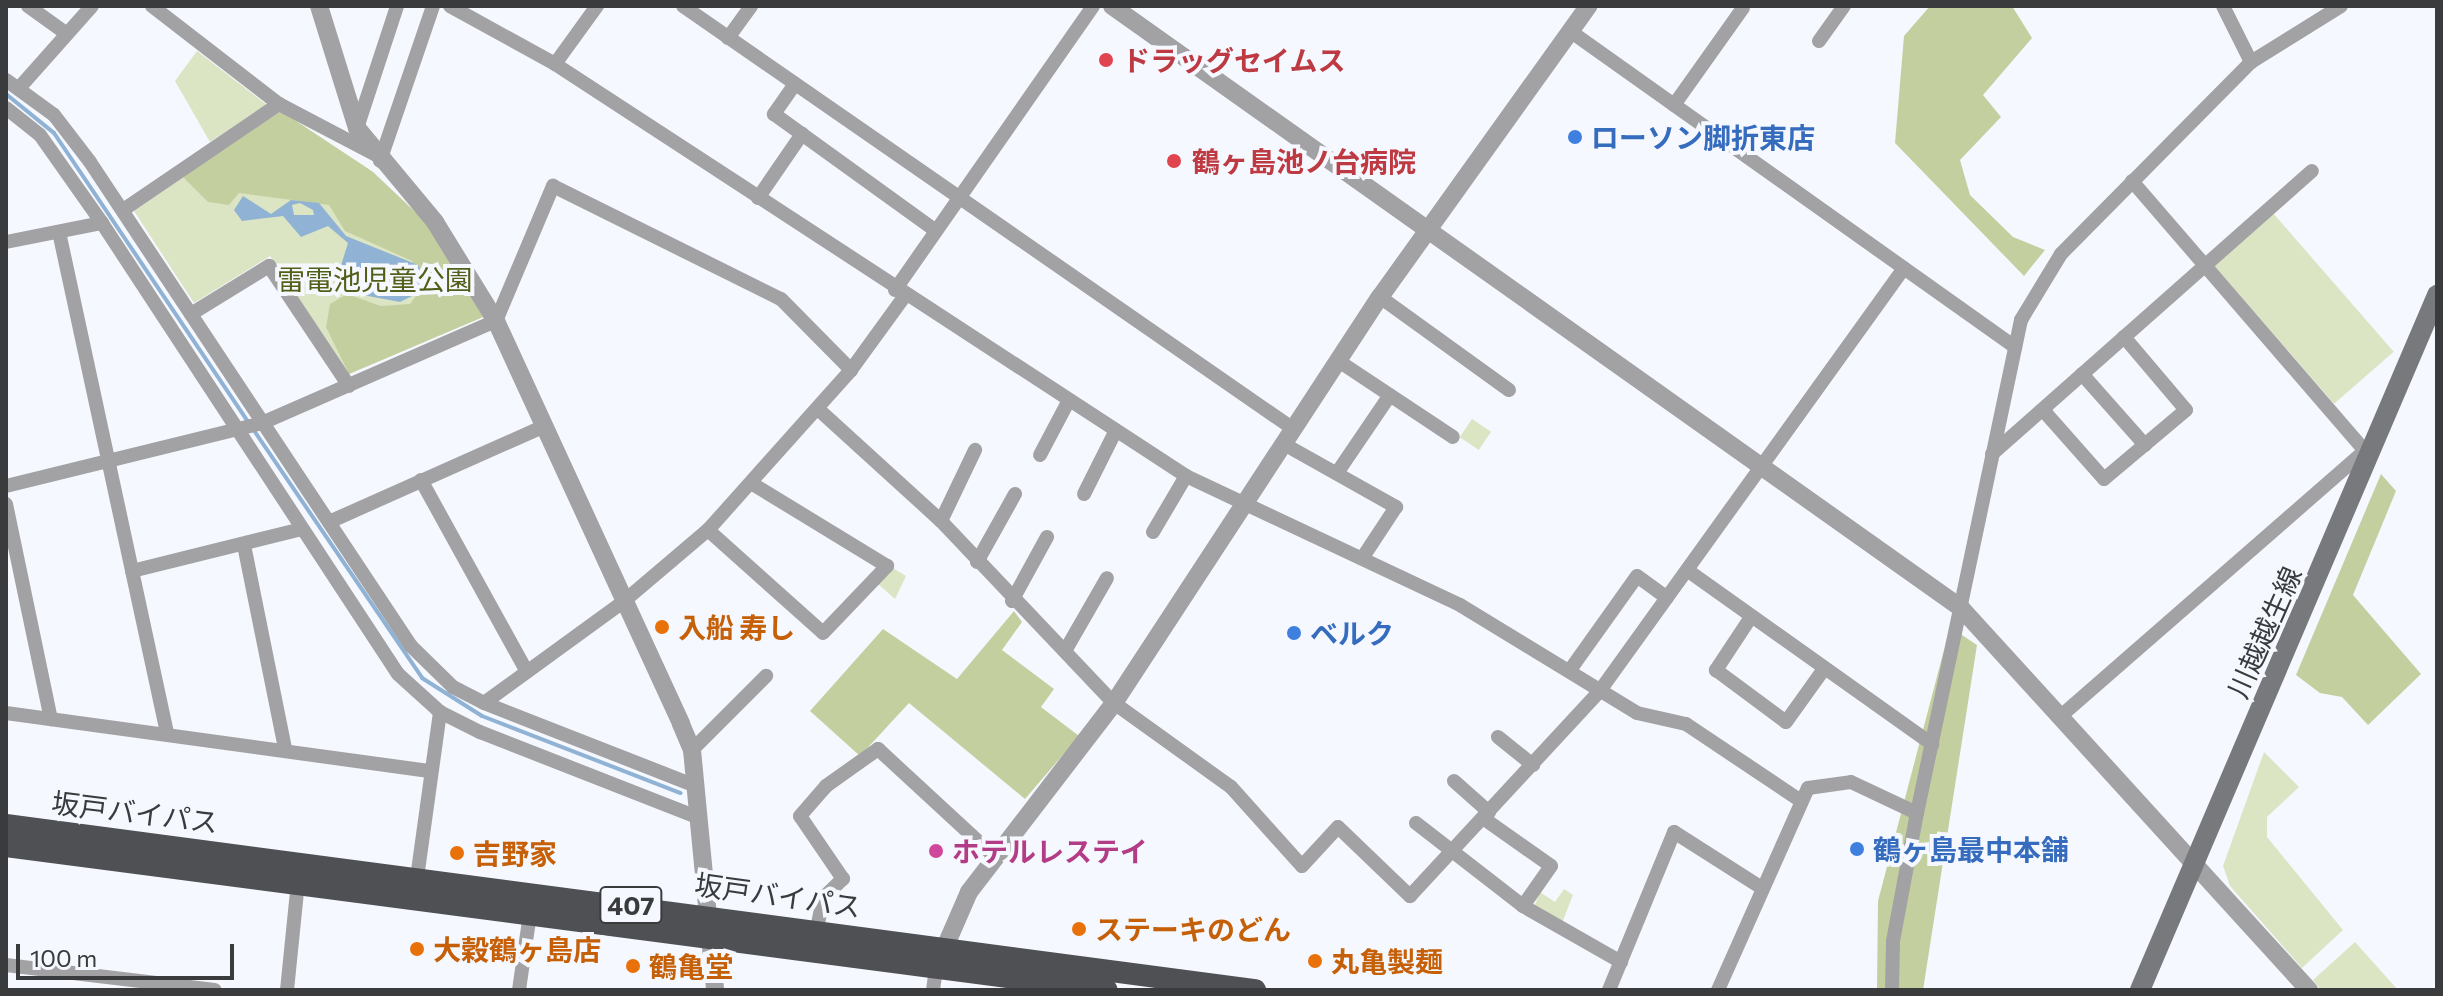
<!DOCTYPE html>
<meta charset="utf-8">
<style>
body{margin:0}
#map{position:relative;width:2443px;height:996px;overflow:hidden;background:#f5f8fe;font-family:Commissioner,"Noto Sans JP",sans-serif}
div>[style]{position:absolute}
.green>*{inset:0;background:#dce5c3;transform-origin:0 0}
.forest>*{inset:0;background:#c4cfa0}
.water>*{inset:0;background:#8fb2d5}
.stream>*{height:4px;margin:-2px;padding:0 2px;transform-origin:2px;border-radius:2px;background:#8fb2d5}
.minor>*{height:14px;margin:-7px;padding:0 7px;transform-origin:7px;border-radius:7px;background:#a2a2a4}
.tertiary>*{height:18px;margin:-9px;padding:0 9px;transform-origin:9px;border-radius:9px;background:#a2a2a4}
.secondary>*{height:20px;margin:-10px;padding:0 10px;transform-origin:10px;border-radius:10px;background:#78797c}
.trunk>*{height:22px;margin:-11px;padding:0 11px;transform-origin:11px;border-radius:11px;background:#4f5054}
.dots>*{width:22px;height:22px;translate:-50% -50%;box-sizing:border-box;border:4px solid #f5f8fe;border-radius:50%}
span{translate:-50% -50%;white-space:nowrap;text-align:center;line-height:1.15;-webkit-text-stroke:8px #f5f8fe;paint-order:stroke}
.shield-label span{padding:2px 6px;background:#f5f8fe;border:2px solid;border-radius:6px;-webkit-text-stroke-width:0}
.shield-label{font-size:26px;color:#393b3d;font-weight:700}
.health-label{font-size:28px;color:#be3a42;font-weight:700}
.left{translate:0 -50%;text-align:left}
.shop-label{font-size:28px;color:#366cbe;font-weight:700}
.park-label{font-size:28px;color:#535f18}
.food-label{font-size:28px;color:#c56008;font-weight:700}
.street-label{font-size:28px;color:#393b3d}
.hotel-label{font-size:28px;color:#b23c85;font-weight:700}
.frame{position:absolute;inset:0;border:8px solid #393b3d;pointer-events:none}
.scale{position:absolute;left:16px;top:944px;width:218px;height:36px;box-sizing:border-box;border:4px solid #393b3d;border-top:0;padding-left:10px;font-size:24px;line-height:28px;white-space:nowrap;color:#393b3d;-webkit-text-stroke:6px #f5f8fe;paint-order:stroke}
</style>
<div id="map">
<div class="green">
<div style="clip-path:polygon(197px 51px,267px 105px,210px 142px,175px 81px)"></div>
<div style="clip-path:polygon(281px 111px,373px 172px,483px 317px,349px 374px,270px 256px,194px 303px,134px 211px)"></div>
<div style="left:2273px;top:213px;width:184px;height:79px;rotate:49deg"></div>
<div style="left:1472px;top:419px;width:23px;height:22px;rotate:34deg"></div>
<div style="clip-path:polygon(891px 567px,906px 576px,895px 599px,877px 583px)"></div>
<div style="clip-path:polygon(2264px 752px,2299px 787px,2267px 817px,2267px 837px,2343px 930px,2302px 968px,2230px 886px,2223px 866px)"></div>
<div style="clip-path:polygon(1564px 889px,1573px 895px,1562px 923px,1534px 907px,1540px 892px,1555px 902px)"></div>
<div style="clip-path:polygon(2355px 942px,2398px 990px,2321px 990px,2313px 980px)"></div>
</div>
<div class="forest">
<div style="clip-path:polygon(1930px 6px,2012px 6px,2032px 38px,1983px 95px,2001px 117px,1960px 160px,1970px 195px,2013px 237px,2045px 250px,2024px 276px,1895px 143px,1904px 36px)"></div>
<div style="clip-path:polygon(281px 111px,373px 172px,426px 222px,483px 317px,349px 374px,326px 327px,330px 304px,347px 294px,381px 306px,410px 304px,425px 284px,412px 261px,345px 231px,329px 205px,239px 193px,229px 205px,208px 202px,183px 177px)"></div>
<div style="clip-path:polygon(2381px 474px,2396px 491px,2353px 595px,2421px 674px,2368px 725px,2342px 697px,2320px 693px,2296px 675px)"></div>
<div style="clip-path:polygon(1014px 611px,1022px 622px,1002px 650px,1054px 689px,1041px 707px,1079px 736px,1025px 799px,909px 703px,860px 756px,810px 711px,883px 629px,957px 679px)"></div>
<div style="clip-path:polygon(1950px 627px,1977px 645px,1923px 990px,1877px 990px,1878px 901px)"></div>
</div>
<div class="water">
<div style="clip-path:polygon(evenodd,243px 196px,271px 214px,291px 200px,319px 203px,346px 236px,418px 265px,428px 288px,400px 302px,352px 293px,338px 275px,348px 243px,328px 226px,301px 237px,283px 216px,242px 221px,234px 210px,243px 196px,300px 203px,313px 210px,314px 215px,294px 215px,292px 205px,300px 203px)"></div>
</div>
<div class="stream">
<div style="left:6px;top:94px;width:62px;rotate:39.1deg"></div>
<div style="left:54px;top:133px;width:348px;rotate:56.1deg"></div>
<div style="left:253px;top:429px;width:301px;rotate:55.8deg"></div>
<div style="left:422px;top:678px;width:71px;rotate:32.3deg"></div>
<div style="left:482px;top:716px;width:213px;rotate:21.2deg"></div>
</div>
<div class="minor">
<div style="left:28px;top:6px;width:48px;rotate:35.7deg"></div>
<div style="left:152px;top:6px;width:160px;rotate:37.7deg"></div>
<div style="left:279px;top:104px;width:110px;rotate:27.7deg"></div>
<div style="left:450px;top:6px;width:120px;rotate:28.9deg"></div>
<div style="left:555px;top:64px;width:754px;rotate:33.14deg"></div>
<div style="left:1186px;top:476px;width:303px;rotate:25.2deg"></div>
<div style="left:1460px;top:605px;width:207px;rotate:31.4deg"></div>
<div style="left:1637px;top:713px;width:50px;rotate:12.7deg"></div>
<div style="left:1686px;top:724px;width:138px;rotate:33.8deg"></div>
<div style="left:683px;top:6px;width:741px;rotate:34.72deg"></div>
<div style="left:2223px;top:6px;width:63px;rotate:63.4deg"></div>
<div style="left:1570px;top:31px;width:546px;rotate:35.38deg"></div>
<div style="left:728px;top:38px;width:39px;rotate:-54deg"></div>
<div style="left:1819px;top:41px;width:43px;rotate:-54.5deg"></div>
<div style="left:555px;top:64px;width:72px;rotate:-54.1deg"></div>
<div style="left:6px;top:80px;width:59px;rotate:36.1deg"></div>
<div style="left:54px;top:115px;width:59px;rotate:52.5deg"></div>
<div style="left:90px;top:162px;width:581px;rotate:56.45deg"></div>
<div style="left:411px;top:646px;width:59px;rotate:44.3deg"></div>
<div style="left:453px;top:687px;width:35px;rotate:27deg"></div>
<div style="left:484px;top:703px;width:228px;rotate:21.4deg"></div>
<div style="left:795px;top:84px;width:37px;rotate:125deg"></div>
<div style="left:774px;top:114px;width:198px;rotate:35.8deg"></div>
<div style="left:20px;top:87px;width:108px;rotate:-48.4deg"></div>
<div style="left:1674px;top:105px;width:119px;rotate:-54.6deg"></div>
<div style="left:6px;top:108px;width:43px;rotate:38.5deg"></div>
<div style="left:40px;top:135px;width:108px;rotate:54.8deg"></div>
<div style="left:102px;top:223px;width:539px;rotate:56.72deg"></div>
<div style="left:398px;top:674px;width:57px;rotate:42.1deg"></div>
<div style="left:440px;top:712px;width:45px;rotate:26.6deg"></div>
<div style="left:480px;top:732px;width:235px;rotate:21.4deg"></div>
<div style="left:357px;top:128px;width:128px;rotate:-71.8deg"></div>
<div style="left:380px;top:161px;width:164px;rotate:-71.1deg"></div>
<div style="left:2132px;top:181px;width:355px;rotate:49.2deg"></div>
<div style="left:758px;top:198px;width:78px;rotate:-55.5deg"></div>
<div style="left:123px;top:210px;width:189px;rotate:-34.2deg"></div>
<div style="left:59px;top:232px;width:513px;rotate:77.83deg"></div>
<div style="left:6px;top:242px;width:98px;rotate:-11.2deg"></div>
<div style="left:895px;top:290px;width:346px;rotate:-55.1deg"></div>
<div style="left:1380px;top:297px;width:159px;rotate:35.8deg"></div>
<div style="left:191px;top:314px;width:92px;rotate:-31.6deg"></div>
<div style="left:269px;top:266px;width:144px;rotate:56.3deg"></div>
<div style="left:1337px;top:360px;width:139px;rotate:33.6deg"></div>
<div style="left:2082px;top:374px;width:95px;rotate:48.4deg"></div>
<div style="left:818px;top:409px;width:166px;rotate:42.3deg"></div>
<div style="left:941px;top:521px;width:251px;rotate:46.5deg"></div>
<div style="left:1114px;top:703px;width:144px;rotate:35.7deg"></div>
<div style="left:1231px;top:787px;width:106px;rotate:48.1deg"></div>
<div style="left:1302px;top:866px;width:53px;rotate:-47.3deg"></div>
<div style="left:1338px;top:827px;width:100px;rotate:43.8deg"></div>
<div style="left:1410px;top:896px;width:278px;rotate:-47.2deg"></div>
<div style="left:1599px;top:692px;width:522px;rotate:-54.27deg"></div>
<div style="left:2043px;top:410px;width:92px;rotate:48.5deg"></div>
<div style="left:2104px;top:479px;width:107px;rotate:-40.1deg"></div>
<div style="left:2186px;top:410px;width:96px;rotate:-130.3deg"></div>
<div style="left:1282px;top:443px;width:131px;rotate:29.3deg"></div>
<div style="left:1396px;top:507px;width:60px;rotate:123.4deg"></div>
<div style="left:1992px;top:454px;width:427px;rotate:-41.5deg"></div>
<div style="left:1040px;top:455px;width:60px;rotate:-62.2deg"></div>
<div style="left:1337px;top:473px;width:94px;rotate:-55.8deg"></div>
<div style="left:421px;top:480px;width:219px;rotate:61.1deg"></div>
<div style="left:6px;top:486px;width:264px;rotate:-13.8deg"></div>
<div style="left:262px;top:423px;width:255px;rotate:-23.6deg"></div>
<div style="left:496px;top:321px;width:147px;rotate:-67.1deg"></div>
<div style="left:553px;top:186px;width:254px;rotate:26.4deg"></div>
<div style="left:781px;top:299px;width:100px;rotate:45.4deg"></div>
<div style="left:1084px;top:494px;width:69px;rotate:-63.4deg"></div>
<div style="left:6px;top:504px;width:220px;rotate:78.2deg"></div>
<div style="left:941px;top:521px;width:79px;rotate:-64.4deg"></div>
<div style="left:329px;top:522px;width:233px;rotate:-24deg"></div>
<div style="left:708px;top:530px;width:154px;rotate:41.8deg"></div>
<div style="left:823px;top:633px;width:93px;rotate:-46.3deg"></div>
<div style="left:887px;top:566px;width:159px;rotate:-148.6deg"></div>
<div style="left:1153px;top:532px;width:65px;rotate:-59.5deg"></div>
<div style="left:244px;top:545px;width:208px;rotate:78.6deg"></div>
<div style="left:977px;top:562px;width:78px;rotate:-60.8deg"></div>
<div style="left:1687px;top:570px;width:301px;rotate:35.4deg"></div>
<div style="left:132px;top:571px;width:175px;rotate:-13.9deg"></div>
<div style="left:1012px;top:601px;width:73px;rotate:-61.3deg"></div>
<div style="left:1751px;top:617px;width:64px;rotate:123.4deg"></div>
<div style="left:1716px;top:670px;width:87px;rotate:36.6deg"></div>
<div style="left:1786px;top:722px;width:65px;rotate:-54.4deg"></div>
<div style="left:1065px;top:651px;width:84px;rotate:-60.1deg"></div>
<div style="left:1570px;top:670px;width:115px;rotate:-54.5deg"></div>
<div style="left:1637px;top:576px;width:37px;rotate:36deg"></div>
<div style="left:484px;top:703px;width:172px;rotate:-36deg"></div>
<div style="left:623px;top:602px;width:111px;rotate:-40.3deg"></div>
<div style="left:708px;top:530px;width:215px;rotate:-48.2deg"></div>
<div style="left:851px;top:370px;width:90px;rotate:-54deg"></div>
<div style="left:6px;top:713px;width:429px;rotate:7.8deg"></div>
<div style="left:2062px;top:715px;width:408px;rotate:-41.1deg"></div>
<div style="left:1498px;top:737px;width:45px;rotate:38.7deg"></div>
<div style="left:692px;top:750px;width:105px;rotate:-45deg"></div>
<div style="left:1454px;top:781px;width:47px;rotate:41.5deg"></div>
<div style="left:1483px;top:818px;width:83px;rotate:35.2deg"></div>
<div style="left:1551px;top:866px;width:49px;rotate:125deg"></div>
<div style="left:1416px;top:823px;width:135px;rotate:37.8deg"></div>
<div style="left:1523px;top:906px;width:113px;rotate:29.7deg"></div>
<div style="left:417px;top:878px;width:168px;rotate:-82.1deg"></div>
<div style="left:817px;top:929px;width:32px;rotate:-79deg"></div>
<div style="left:823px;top:898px;width:28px;rotate:-44deg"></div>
<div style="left:843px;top:879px;width:76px;rotate:-124.3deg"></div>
<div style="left:800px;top:816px;width:40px;rotate:-49deg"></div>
<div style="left:826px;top:786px;width:64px;rotate:-35.4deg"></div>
<div style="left:878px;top:749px;width:161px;rotate:42.7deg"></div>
<div style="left:6px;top:965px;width:210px;rotate:6.8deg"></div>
<div style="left:287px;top:990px;width:109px;rotate:-84.2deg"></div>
<div style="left:519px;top:990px;width:77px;rotate:-81.8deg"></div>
<div style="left:933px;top:990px;width:22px;rotate:-82deg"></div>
<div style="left:1609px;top:990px;width:171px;rotate:-67.6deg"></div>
<div style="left:1674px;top:832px;width:104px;rotate:32.5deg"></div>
<div style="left:1718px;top:990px;width:221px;rotate:-66deg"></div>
<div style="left:1808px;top:788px;width:43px;rotate:-7.9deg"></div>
<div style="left:1851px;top:782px;width:73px;rotate:25.2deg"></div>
<div style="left:1892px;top:990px;width:49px;rotate:-88.8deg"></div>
<div style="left:1893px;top:941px;width:130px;rotate:-79.4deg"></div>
<div style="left:1917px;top:813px;width:504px;rotate:-78.09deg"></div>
<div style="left:2021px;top:320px;width:77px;rotate:-58.8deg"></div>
<div style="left:2061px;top:254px;width:270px;rotate:-45.3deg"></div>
<div style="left:2251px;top:62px;width:106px;rotate:-31.9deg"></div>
</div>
<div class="tertiary">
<div style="left:319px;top:6px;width:128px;rotate:72.7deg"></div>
<div style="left:357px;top:128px;width:122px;rotate:50.3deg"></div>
<div style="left:435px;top:222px;width:116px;rotate:58.4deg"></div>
<div style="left:496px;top:321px;width:443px;rotate:65.3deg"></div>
<div style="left:681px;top:724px;width:28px;rotate:67deg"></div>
<div style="left:692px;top:750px;width:241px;rotate:84.5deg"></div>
<div style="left:1112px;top:6px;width:1041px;rotate:35.34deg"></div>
<div style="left:1961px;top:608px;width:517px;rotate:47.67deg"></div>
<div style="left:939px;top:961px;width:75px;rotate:-66.5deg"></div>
<div style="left:969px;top:892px;width:238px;rotate:-52.5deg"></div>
<div style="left:1114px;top:703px;width:485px;rotate:-56.8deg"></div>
<div style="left:1380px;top:297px;width:358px;rotate:-54.4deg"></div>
</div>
<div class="secondary">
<div style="left:2140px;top:990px;width:756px;rotate:-66.86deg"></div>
</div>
<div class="trunk">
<div style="left:6px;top:825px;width:1260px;rotate:7.53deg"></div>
<div style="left:6px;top:846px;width:1110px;rotate:7.45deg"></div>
</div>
<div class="dots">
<div style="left:1106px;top:60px;background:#e0444e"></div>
<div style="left:1575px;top:137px;background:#3f7fe0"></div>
<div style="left:1174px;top:161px;background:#e0444e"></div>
<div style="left:662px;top:627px;background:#e8710a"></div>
<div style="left:1294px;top:633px;background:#3f7fe0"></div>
<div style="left:1857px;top:849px;background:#3f7fe0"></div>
<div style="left:936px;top:851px;background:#d1479c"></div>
<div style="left:457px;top:853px;background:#e8710a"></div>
<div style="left:1079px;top:929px;background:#e8710a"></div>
<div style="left:417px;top:949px;background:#e8710a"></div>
<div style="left:1315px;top:961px;background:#e8710a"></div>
<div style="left:633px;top:966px;background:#e8710a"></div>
</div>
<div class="shield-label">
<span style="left:631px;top:905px">407</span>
</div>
<div class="health-label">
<span class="left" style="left:1122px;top:60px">ドラッグセイムス</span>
<span class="left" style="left:1192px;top:161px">鶴ヶ島池ノ台病院</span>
</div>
<div class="shop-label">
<span class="left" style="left:1591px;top:137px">ローソン脚折東店</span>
<span class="left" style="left:1310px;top:633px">ベルク</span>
<span class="left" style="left:1873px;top:849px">鶴ヶ島最中本舗</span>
</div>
<div class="park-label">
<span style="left:375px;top:279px">雷電池児童公園</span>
</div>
<div class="food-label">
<span class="left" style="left:678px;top:627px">入船 寿し</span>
<span class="left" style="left:473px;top:853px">吉野家</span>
<span class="left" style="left:1095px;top:929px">ステーキのどん</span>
<span class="left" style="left:433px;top:949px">大穀鶴ヶ島店</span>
<span class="left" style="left:1331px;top:961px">丸亀製麺</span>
<span class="left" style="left:649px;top:966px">鶴亀堂</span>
</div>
<div class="street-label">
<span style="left:2264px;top:632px;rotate:-66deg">川越越生線</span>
<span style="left:135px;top:812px;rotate:7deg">坂戸バイパス</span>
<span style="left:778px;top:895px;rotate:8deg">坂戸バイパス</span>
</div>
<div class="hotel-label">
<span class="left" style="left:952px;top:851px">ホテルレステイ</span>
</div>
<div class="frame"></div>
<div class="scale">100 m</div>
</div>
